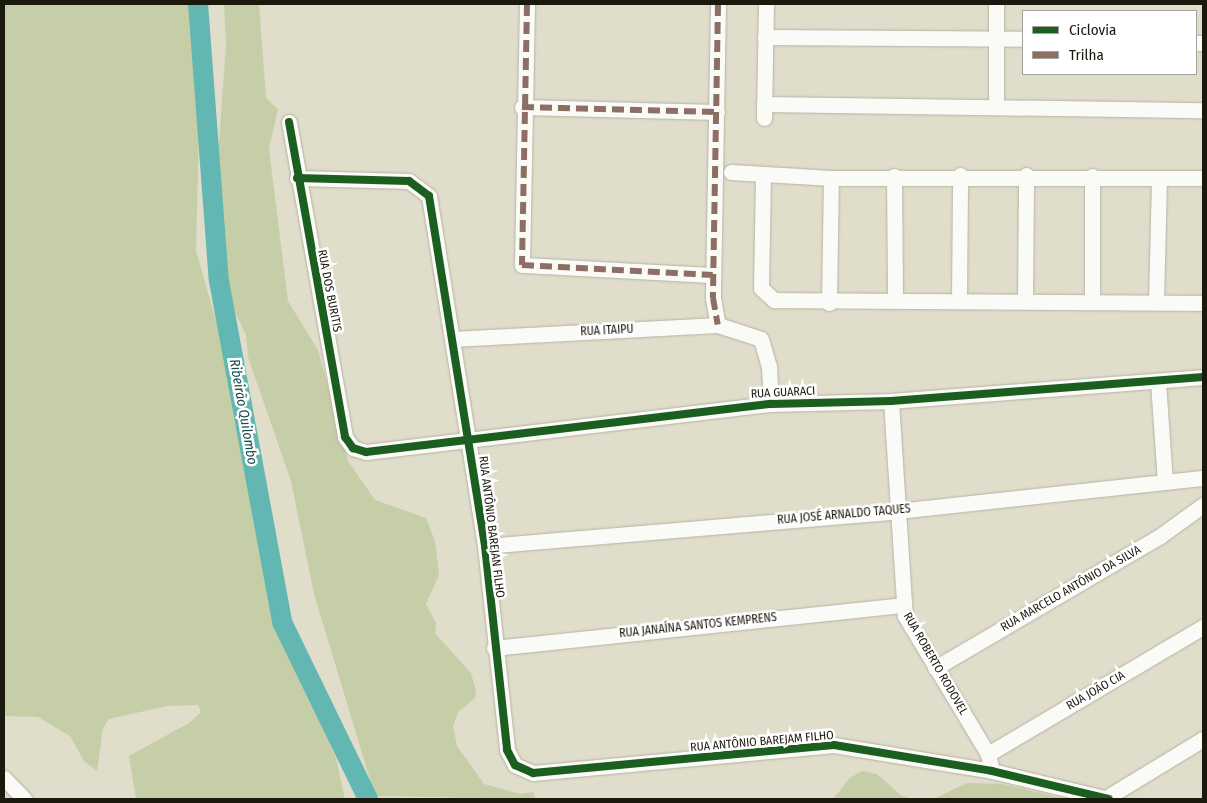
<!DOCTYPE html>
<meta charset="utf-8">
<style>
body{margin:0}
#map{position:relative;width:1207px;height:803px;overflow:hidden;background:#e0ddcb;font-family:"Fira Sans Condensed",sans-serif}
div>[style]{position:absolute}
.green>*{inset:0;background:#c6cea7}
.river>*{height:20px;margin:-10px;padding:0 10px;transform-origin:10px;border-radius:10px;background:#62b7b2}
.roads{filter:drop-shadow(0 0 1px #b5b3a5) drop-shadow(0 0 1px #b5b3a5)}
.minor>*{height:15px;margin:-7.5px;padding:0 7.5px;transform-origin:7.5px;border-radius:7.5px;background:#fafaf7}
.quiet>*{height:6px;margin-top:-3px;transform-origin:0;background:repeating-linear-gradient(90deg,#8d6e63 0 12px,transparent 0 18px)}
.cycleway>*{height:8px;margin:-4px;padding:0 4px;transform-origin:4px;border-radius:4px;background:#1b5e20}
span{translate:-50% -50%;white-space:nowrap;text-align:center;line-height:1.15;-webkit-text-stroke:5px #fff;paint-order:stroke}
.street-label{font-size:12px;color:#1b190d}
.water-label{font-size:14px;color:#194c4c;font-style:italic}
.frame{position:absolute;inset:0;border:5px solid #1b190d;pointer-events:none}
.legend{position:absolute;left:1022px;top:10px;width:175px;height:65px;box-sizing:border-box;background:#fff;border:1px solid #a4a39e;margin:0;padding:6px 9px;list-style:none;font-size:15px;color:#1b190d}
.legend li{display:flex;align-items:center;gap:10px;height:25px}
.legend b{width:25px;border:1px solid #a4a39e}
</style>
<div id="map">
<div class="green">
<div style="clip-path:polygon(4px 4px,202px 4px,196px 251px,220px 334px,229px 351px,268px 523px,290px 650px,336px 758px,345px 799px,136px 799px,129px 756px,189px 723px,201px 712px,198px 705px,167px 706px,109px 719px,103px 728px,97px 771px,84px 761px,70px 736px,38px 717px,4px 716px)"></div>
<div style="clip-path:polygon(224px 4px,259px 4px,266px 98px,278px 109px,269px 149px,288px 301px,318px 350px,348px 461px,375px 500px,426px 518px,435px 541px,439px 575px,426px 604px,436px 623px,435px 633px,471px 673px,476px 691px,475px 698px,458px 712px,453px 726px,457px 746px,484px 784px,520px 794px,533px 792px,536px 799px,375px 796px,314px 594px,291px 481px,248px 357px,246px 335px,224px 290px,213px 244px,213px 158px,219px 141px,226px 45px)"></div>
<div style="clip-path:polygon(862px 771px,877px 774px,902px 796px,913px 799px,833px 799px,850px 778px)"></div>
<div style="clip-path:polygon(967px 783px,1002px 784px,1065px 799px,934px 799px)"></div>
</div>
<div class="river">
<div style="left:198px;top:4px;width:278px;rotate:85.7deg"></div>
<div style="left:219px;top:281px;width:347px;rotate:79.5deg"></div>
<div style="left:282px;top:622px;width:197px;rotate:64.1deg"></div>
</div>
<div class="roads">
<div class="minor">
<div style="left:527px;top:4px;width:261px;rotate:91.1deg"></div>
<div style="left:522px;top:265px;width:191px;rotate:3deg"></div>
<div style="left:718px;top:4px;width:294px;rotate:91deg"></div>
<div style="left:713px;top:298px;width:27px;rotate:80deg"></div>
<div style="left:765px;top:37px;width:258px;rotate:0.4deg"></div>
<div style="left:1196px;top:43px;width:7px"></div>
<div style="left:764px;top:104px;width:439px;rotate:0.8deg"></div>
<div style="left:996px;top:104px;width:100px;rotate:-90deg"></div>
<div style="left:522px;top:107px;width:195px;rotate:1.5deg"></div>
<div style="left:764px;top:118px;width:114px;rotate:-89deg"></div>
<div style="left:289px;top:122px;width:320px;rotate:79.9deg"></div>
<div style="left:345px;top:437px;width:14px;rotate:54deg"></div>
<div style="left:353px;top:448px;width:14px;rotate:17deg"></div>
<div style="left:366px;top:452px;width:408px;rotate:-6.8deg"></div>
<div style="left:771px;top:404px;width:120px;rotate:-1.4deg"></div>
<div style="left:891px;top:401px;width:313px;rotate:-4.4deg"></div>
<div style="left:731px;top:172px;width:100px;rotate:3.4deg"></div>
<div style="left:831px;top:178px;width:372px"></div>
<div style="left:763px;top:175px;width:113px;rotate:91deg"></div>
<div style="left:761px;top:288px;width:18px;rotate:43deg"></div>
<div style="left:774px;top:300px;width:429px;rotate:0.4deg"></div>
<div style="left:894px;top:176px;width:125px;rotate:89.5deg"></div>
<div style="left:1092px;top:176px;width:125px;rotate:90deg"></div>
<div style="left:297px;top:178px;width:112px;rotate:1.5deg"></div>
<div style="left:409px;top:181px;width:25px;rotate:37deg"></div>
<div style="left:429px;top:196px;width:354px;rotate:80.9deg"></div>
<div style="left:485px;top:546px;width:205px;rotate:83.8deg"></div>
<div style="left:507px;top:750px;width:17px;rotate:62deg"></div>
<div style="left:515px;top:765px;width:20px;rotate:24deg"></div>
<div style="left:533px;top:773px;width:302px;rotate:-5.3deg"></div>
<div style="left:834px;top:745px;width:160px;rotate:9.3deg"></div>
<div style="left:992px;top:771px;width:120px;rotate:13.5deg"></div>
<div style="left:1025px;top:300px;width:125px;rotate:-89.5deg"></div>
<div style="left:959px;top:301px;width:126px;rotate:-89.5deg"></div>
<div style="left:1156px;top:302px;width:124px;rotate:-88.6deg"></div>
<div style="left:829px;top:303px;width:125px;rotate:-89.1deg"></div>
<div style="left:452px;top:339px;width:266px;rotate:-3deg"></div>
<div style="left:718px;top:325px;width:45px;rotate:18deg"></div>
<div style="left:761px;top:339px;width:29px;rotate:74deg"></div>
<div style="left:769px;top:367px;width:37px;rotate:87deg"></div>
<div style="left:1158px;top:382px;width:100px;rotate:86deg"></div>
<div style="left:891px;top:401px;width:215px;rotate:86.3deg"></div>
<div style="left:905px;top:616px;width:161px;rotate:59deg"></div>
<div style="left:988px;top:754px;width:17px;rotate:77deg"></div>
<div style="left:485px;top:546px;width:414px;rotate:-4.8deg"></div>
<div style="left:898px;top:511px;width:307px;rotate:-6.2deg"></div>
<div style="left:494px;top:648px;width:410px;rotate:-6deg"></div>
<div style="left:935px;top:668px;width:261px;rotate:-30.4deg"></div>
<div style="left:1160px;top:536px;width:53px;rotate:-35.8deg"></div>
<div style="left:988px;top:754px;width:250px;rotate:-30.6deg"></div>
<div style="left:4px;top:778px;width:29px;rotate:46deg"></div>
<div style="left:1106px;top:798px;width:114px;rotate:-31.3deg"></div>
</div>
</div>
<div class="quiet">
<div style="left:527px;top:4px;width:261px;rotate:91.1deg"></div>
<div style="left:522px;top:265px;width:191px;rotate:3deg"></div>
<div style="left:718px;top:4px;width:294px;rotate:91deg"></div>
<div style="left:713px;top:298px;width:27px;rotate:80deg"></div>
<div style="left:522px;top:107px;width:195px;rotate:1.5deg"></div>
</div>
<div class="cycleway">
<div style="left:289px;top:122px;width:320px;rotate:79.9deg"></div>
<div style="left:345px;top:437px;width:14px;rotate:54deg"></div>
<div style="left:353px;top:448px;width:14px;rotate:17deg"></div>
<div style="left:366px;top:452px;width:408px;rotate:-6.8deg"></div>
<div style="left:771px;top:404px;width:120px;rotate:-1.4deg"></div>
<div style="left:891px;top:401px;width:313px;rotate:-4.4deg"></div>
<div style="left:297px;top:178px;width:112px;rotate:1.5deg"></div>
<div style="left:409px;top:181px;width:25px;rotate:37deg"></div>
<div style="left:429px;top:196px;width:354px;rotate:80.9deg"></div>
<div style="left:485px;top:546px;width:205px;rotate:83.8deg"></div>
<div style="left:507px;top:750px;width:17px;rotate:62deg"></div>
<div style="left:515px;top:765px;width:20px;rotate:24deg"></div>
<div style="left:533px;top:773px;width:302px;rotate:-5.3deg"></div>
<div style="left:834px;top:745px;width:160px;rotate:9.3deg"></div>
<div style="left:992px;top:771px;width:120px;rotate:13.5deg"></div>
</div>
<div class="street-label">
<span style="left:329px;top:291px;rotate:79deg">RUA DOS BURITIS</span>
<span style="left:607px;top:331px;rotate:-3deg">RUA ITAIPU</span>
<span style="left:783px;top:393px;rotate:-3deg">RUA GUARACI</span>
<span style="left:844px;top:515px;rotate:-5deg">RUA JOSÉ ARNALDO TAQUES</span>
<span style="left:491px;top:527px;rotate:83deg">RUA ANTÔNIO BAREJAN FILHO</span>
<span style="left:1071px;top:589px;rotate:-30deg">RUA MARCELO ANTÔNIO DA SILVA</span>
<span style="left:698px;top:626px;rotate:-6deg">RUA JANAÍNA SANTOS KEMPRENS</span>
<span style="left:935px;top:664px;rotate:60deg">RUA ROBERTO RODOVEL</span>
<span style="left:1096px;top:691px;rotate:-30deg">RUA JOÃO CIA</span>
<span style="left:762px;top:742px;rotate:-5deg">RUA ANTÔNIO BAREJAM FILHO</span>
</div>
<div class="water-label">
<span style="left:243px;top:412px;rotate:80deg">Ribeirão Quilombo</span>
</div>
<div class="frame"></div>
<ul class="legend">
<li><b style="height:6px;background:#1b5e20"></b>Ciclovia</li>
<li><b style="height:6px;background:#8d6e63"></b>Trilha</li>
</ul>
</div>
